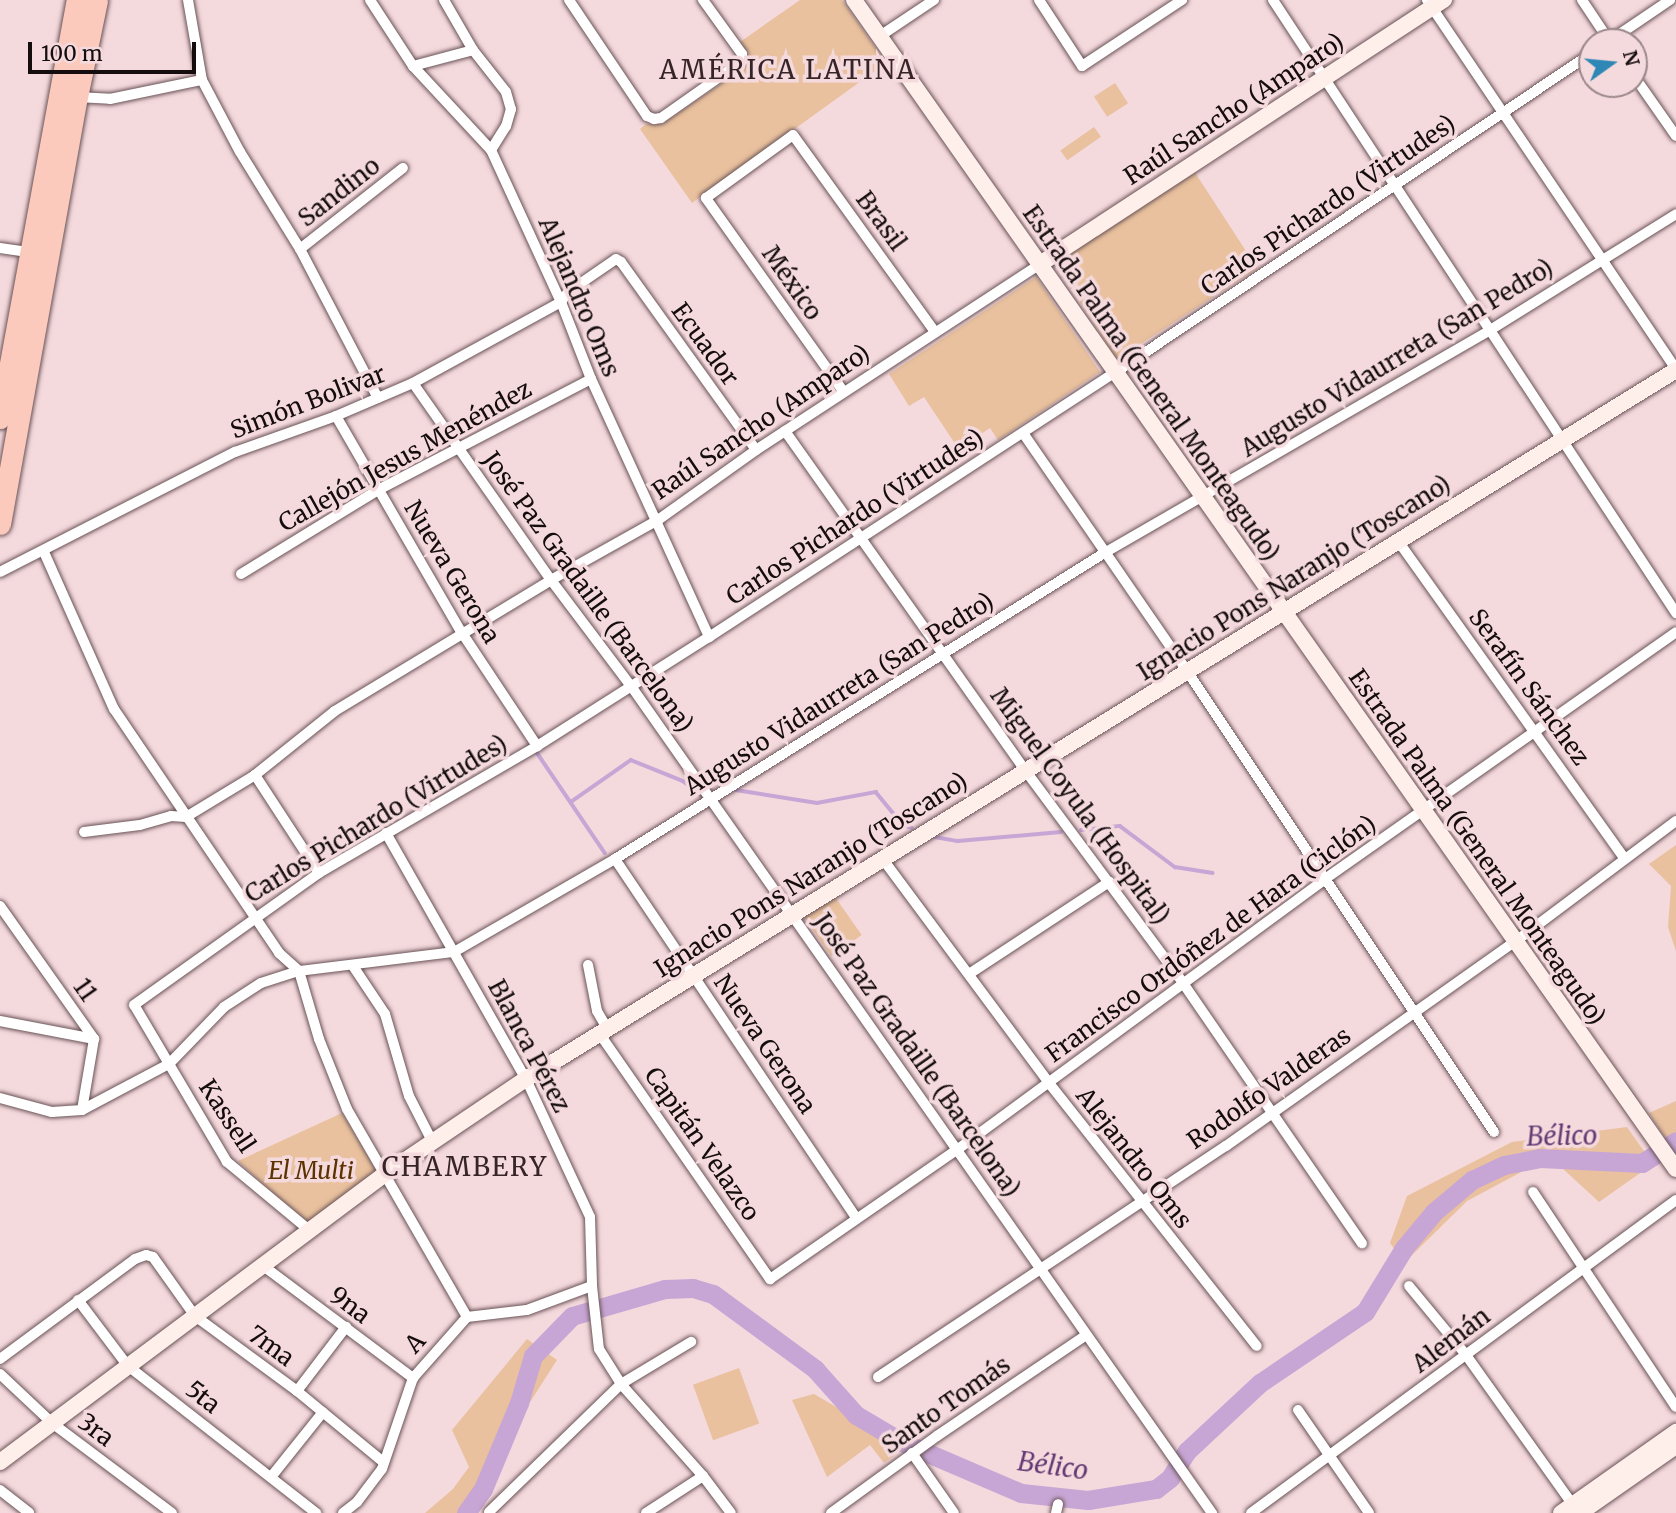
<!DOCTYPE html>
<meta charset="utf-8">
<style>
body{margin:0}
#map{position:relative;width:1676px;height:1513px;overflow:hidden;background:#f4d9dd;font-family:Merriweather,serif}
div>[style]{position:absolute}
[style*='--x']{left:calc(var(--x)*1px);top:calc(var(--y)*1px);width:calc(var(--w)*1px);rotate:calc(var(--a)*1deg)}
.green>*{inset:0;background:#e9c19e;transform-origin:0 0}
.stream>*{height:3.5px;margin:-1.75px;padding:0 1.75px;transform-origin:1.75px;border-radius:1.75px;background:#c7a6d5}
.river>*{height:19px;margin:-9.5px;padding:0 9.5px;transform-origin:9.5px;border-radius:9.5px;background:#c7a6d5}
.roads{filter:drop-shadow(0 0 2px #695356) drop-shadow(0 0 2px #695356)}
.street>*{height:10px;margin:-5px;padding:0 5px;transform-origin:5px;border-radius:5px;background:#fff}
.secondary>*{height:16px;margin:-8px;padding:0 8px;transform-origin:8px;border-radius:8px;background:#feefeb}
.highway>*{height:21px;margin:-10.5px;padding:0 10.5px;transform-origin:10.5px;border-radius:10.5px;background:#fccabd}
span{translate:-50% -50%;white-space:nowrap;text-align:center;line-height:1.15;-webkit-text-stroke:7px #f4d9dd;paint-order:stroke}
.street-label{font-size:24px;color:#140c0d}
.park-label{font-size:24px;color:#5c3200;font-style:italic}
.neighbourhood-label{font-size:26px;color:#372427;letter-spacing:2px}
.water-label{font-size:26px;color:#633973;font-style:italic}
.north{position:absolute;left:1578px;top:28px;width:70px;height:70px;box-sizing:border-box;background:#f4d9dd;border:2px solid #9a878a;border-radius:50%;rotate:75deg;font-size:19px;font-weight:700;line-height:28px;text-align:center;color:#140c0d}
.north::after{content:'';display:block;margin:auto;width:24px;height:32px;background:#2e87b5;clip-path:polygon(50% 0,100% 100%,50% 72%,0 100%)}
.scale{position:absolute;left:28px;top:42px;width:168px;height:32px;box-sizing:border-box;border:4px solid #140c0d;border-top:0;padding-left:9px;font-size:21px;line-height:24px;white-space:nowrap;color:#140c0d;-webkit-text-stroke:5px #f4d9dd;paint-order:stroke}
</style>
<div id="map">
<div class="green">
<div style="clip-path:polygon(800px 0,842px 0,886px 63px,692px 203px,640px 129px,646px 124px,662px 124px,746px 67px,749px 54px,740px 42px)"></div>
<div style="left:1115px;top:83px;width:24px;height:25px;rotate:57deg"></div>
<div style="left:1094px;top:127px;width:12px;height:41px;rotate:55deg"></div>
<div style="left:1194px;top:171px;width:116px;height:167px;rotate:57deg"></div>
<div style="clip-path:polygon(1036px 277px,1100px 372px,998px 440px,990px 428px,965px 445px,956px 445px,924px 397px,909px 406px,889px 374px)"></div>
<div style="clip-path:polygon(1676px 845px,1676px 951px,1668px 927px,1671px 886px,1649px 864px)"></div>
<div style="left:833px;top:894px;width:50px;height:37px;rotate:55deg"></div>
<div style="clip-path:polygon(1676px 1101px,1676px 1148px,1673px 1150px,1649px 1113px)"></div>
<div style="clip-path:polygon(342px 1113px,377px 1172px,306px 1223px,238px 1161px)"></div>
<div style="clip-path:polygon(1627px 1127px,1653px 1164px,1599px 1202px,1561px 1167px,1529px 1168px,1467px 1201px,1404px 1263px,1390px 1243px,1407px 1196px,1512px 1142px)"></div>
<div style="clip-path:polygon(527px 1339px,557px 1360px,516px 1424px,489px 1488px,473px 1513px,425px 1513px,453px 1489px,469px 1467px,452px 1430px)"></div>
<div style="left:739px;top:1368px;width:59px;height:49px;rotate:70deg"></div>
<div style="clip-path:polygon(814px 1394px,905px 1447px,884px 1463px,870px 1445px,827px 1477px,792px 1400px)"></div>
</div>
<div class="stream">
<div style="--x:536;--y:751;--w:123;--a:55.9"></div>
<div style="--x:736;--y:790;--w:82;--a:9.1"></div>
<div style="--x:817;--y:803;--w:60;--a:-10.6"></div>
<div style="--x:876;--y:792;--w:43;--a:50.7"></div>
<div style="--x:903;--y:825;--w:9;--a:18"></div>
<div style="--x:571;--y:802;--w:73;--a:-35"></div>
<div style="--x:631;--y:760;--w:56;--a:22"></div>
<div style="--x:683;--y:781;--w:26;--a:37"></div>
<div style="--x:1081;--y:830;--w:39;--a:-6"></div>
<div style="--x:1120;--y:826;--w:69;--a:36.7"></div>
<div style="--x:1175;--y:867;--w:38;--a:9"></div>
<div style="--x:929;--y:836;--w:29;--a:10"></div>
<div style="--x:958;--y:841;--w:103;--a:-5"></div>
</div>
<div class="river">
<div style="--x:466;--y:1513;--w:29;--a:-55"></div>
<div style="--x:483;--y:1489;--w:93;--a:-67.3"></div>
<div style="--x:519;--y:1403;--w:49;--a:-73.4"></div>
<div style="--x:533;--y:1356;--w:56;--a:-45.7"></div>
<div style="--x:572;--y:1316;--w:97;--a:-16.2"></div>
<div style="--x:665;--y:1289;--w:28;--a:-2"></div>
<div style="--x:693;--y:1288;--w:21;--a:17"></div>
<div style="--x:713;--y:1294;--w:127;--a:36.3"></div>
<div style="--x:815;--y:1369;--w:62;--a:48.3"></div>
<div style="--x:856;--y:1415;--w:53;--a:30.4"></div>
<div style="--x:902;--y:1442;--w:129;--a:23.2"></div>
<div style="--x:1021;--y:1493;--w:67;--a:6"></div>
<div style="--x:1088;--y:1500;--w:69;--a:-9.2"></div>
<div style="--x:1156;--y:1489;--w:18;--a:-38"></div>
<div style="--x:1170;--y:1478;--w:32;--a:-58"></div>
<div style="--x:1187;--y:1451;--w:100;--a:-43"></div>
<div style="--x:1260;--y:1383;--w:127;--a:-34.1"></div>
<div style="--x:1365;--y:1312;--w:75;--a:-58.6"></div>
<div style="--x:1404;--y:1248;--w:47;--a:-50.2"></div>
<div style="--x:1434;--y:1212;--w:50;--a:-40.1"></div>
<div style="--x:1472;--y:1180;--w:35;--a:-25"></div>
<div style="--x:1504;--y:1165;--w:37;--a:-11"></div>
<div style="--x:1540;--y:1158;--w:102;--a:2.8"></div>
<div style="--x:1642;--y:1163;--w:40;--a:-32.9"></div>
</div>
<div class="roads">
<div class="street">
<div style="--x:188;--y:0;--w:81;--a:80.1"></div>
<div style="--x:202;--y:80;--w:81;--a:62.2"></div>
<div style="--x:240;--y:152;--w:114;--a:58.3"></div>
<div style="--x:300;--y:249;--w:168;--a:62.4"></div>
<div style="--x:370;--y:0;--w:79;--a:56.9"></div>
<div style="--x:413;--y:66;--w:115;--a:47.1"></div>
<div style="--x:491;--y:150;--w:167;--a:65.3"></div>
<div style="--x:561;--y:302;--w:83;--a:68.7"></div>
<div style="--x:591;--y:379;--w:284;--a:65.4"></div>
<div style="--x:444;--y:0;--w:58;--a:59.9"></div>
<div style="--x:473;--y:50;--w:53;--a:51.8"></div>
<div style="--x:506;--y:92;--w:18;--a:74"></div>
<div style="--x:511;--y:109;--w:18;--a:106"></div>
<div style="--x:506;--y:126;--w:28;--a:122"></div>
<div style="--x:569;--y:0;--w:140;--a:56.1"></div>
<div style="--x:647;--y:116;--w:8;--a:23"></div>
<div style="--x:654;--y:119;--w:7;--a:-8"></div>
<div style="--x:661;--y:118;--w:99;--a:-35.1"></div>
<div style="--x:742;--y:61;--w:7;--a:-90"></div>
<div style="--x:742;--y:54;--w:67;--a:-125.8"></div>
<div style="--x:1039;--y:0;--w:79;--a:56.9"></div>
<div style="--x:1082;--y:66;--w:120;--a:-33.4"></div>
<div style="--x:1273;--y:0;--w:734;--a:56.68"></div>
<div style="--x:1427;--y:0;--w:445;--a:56"></div>
<div style="--x:1582;--y:0;--w:50;--a:56.3"></div>
<div style="--x:880;--y:36;--w:65;--a:-33.7"></div>
<div style="--x:1608;--y:42;--w:75;--a:-34.1"></div>
<div style="--x:413;--y:66;--w:62;--a:-14.9"></div>
<div style="--x:1634;--y:76;--w:73;--a:55"></div>
<div style="--x:77;--y:97;--w:33;--a:3"></div>
<div style="--x:110;--y:99;--w:94;--a:-11.7"></div>
<div style="--x:0;--y:248;--w:30;--a:8"></div>
<div style="--x:300;--y:249;--w:131;--a:-38.2"></div>
<div style="--x:413;--y:383;--w:241;--a:55"></div>
<div style="--x:551;--y:580;--w:133;--a:53"></div>
<div style="--x:631;--y:686;--w:1011;--a:54.91"></div>
<div style="--x:843;--y:391;--w:237;--a:-125.4"></div>
<div style="--x:706;--y:198;--w:107;--a:-35.9"></div>
<div style="--x:793;--y:135;--w:243;--a:54.2"></div>
<div style="--x:336;--y:416;--w:251;--a:59.9"></div>
<div style="--x:462;--y:633;--w:136;--a:56.4"></div>
<div style="--x:785;--y:431;--w:415;--a:54.7"></div>
<div style="--x:1025;--y:770;--w:265;--a:53.4"></div>
<div style="--x:1183;--y:983;--w:316;--a:55.5"></div>
<div style="--x:1023;--y:433;--w:289;--a:55.4"></div>
<div style="--x:1187;--y:671;--w:554;--a:56.34"></div>
<div style="--x:1398;--y:541;--w:389;--a:54.5"></div>
<div style="--x:44;--y:552;--w:172;--a:66"></div>
<div style="--x:114;--y:709;--w:295;--a:55.9"></div>
<div style="--x:279;--y:953;--w:27;--a:42"></div>
<div style="--x:299;--y:971;--w:71;--a:73.6"></div>
<div style="--x:319;--y:1039;--w:75;--a:68.2"></div>
<div style="--x:347;--y:1109;--w:240;--a:60"></div>
<div style="--x:0;--y:572;--w:264;--a:-27.1"></div>
<div style="--x:235;--y:452;--w:107;--a:-19.6"></div>
<div style="--x:336;--y:416;--w:84;--a:-23.2"></div>
<div style="--x:413;--y:383;--w:169;--a:-28.7"></div>
<div style="--x:561;--y:302;--w:12;--a:-55"></div>
<div style="--x:568;--y:292;--w:58;--a:-34.5"></div>
<div style="--x:616;--y:259;--w:6;--a:31"></div>
<div style="--x:621;--y:262;--w:231;--a:54.3"></div>
<div style="--x:241;--y:574;--w:161;--a:-31.5"></div>
<div style="--x:378;--y:490;--w:240;--a:-27.5"></div>
<div style="--x:255;--y:775;--w:117;--a:56.9"></div>
<div style="--x:84;--y:832;--w:56;--a:-7.1"></div>
<div style="--x:140;--y:825;--w:32;--a:-16"></div>
<div style="--x:171;--y:816;--w:15;--a:4"></div>
<div style="--x:186;--y:817;--w:81;--a:-31.3"></div>
<div style="--x:255;--y:775;--w:102;--a:-38.7"></div>
<div style="--x:335;--y:711;--w:253;--a:-31.2"></div>
<div style="--x:551;--y:580;--w:123;--a:-29.3"></div>
<div style="--x:658;--y:520;--w:120;--a:-35.5"></div>
<div style="--x:756;--y:450;--w:339;--a:-33.2"></div>
<div style="--x:386;--y:833;--w:283;--a:60.4"></div>
<div style="--x:526;--y:1079;--w:152;--a:65.1"></div>
<div style="--x:590;--y:1217;--w:69;--a:88.3"></div>
<div style="--x:592;--y:1286;--w:63;--a:83.7"></div>
<div style="--x:599;--y:1349;--w:41;--a:57.8"></div>
<div style="--x:621;--y:1384;--w:123;--a:48.3"></div>
<div style="--x:703;--y:1476;--w:46;--a:52.9"></div>
<div style="--x:882;--y:858;--w:280;--a:53.4"></div>
<div style="--x:1049;--y:1083;--w:335;--a:51.7"></div>
<div style="--x:615;--y:859;--w:432;--a:56.1"></div>
<div style="--x:0;--y:906;--w:163;--a:54.7"></div>
<div style="--x:94;--y:1039;--w:72;--a:99.6"></div>
<div style="--x:588;--y:965;--w:47;--a:78.9"></div>
<div style="--x:597;--y:1011;--w:20;--a:60"></div>
<div style="--x:353;--y:966;--w:58;--a:56.3"></div>
<div style="--x:385;--y:1014;--w:85;--a:73.7"></div>
<div style="--x:409;--y:1096;--w:53;--a:62.9"></div>
<div style="--x:969;--y:974;--w:168;--a:-33.3"></div>
<div style="--x:0;--y:1021;--w:96;--a:10.8"></div>
<div style="--x:599;--y:1033;--w:300;--a:55.2"></div>
<div style="--x:770;--y:1279;--w:229;--a:-34.7"></div>
<div style="--x:958;--y:1149;--w:456;--a:-36.3"></div>
<div style="--x:1325;--y:879;--w:429;--a:-35.1"></div>
<div style="--x:0;--y:1098;--w:54;--a:15.1"></div>
<div style="--x:52;--y:1112;--w:30;--a:-4"></div>
<div style="--x:82;--y:1110;--w:98;--a:-27.9"></div>
<div style="--x:169;--y:1064;--w:79;--a:-46"></div>
<div style="--x:224;--y:1007;--w:44;--a:-33"></div>
<div style="--x:261;--y:983;--w:40;--a:-18"></div>
<div style="--x:299;--y:971;--w:156;--a:-7"></div>
<div style="--x:454;--y:952;--w:186;--a:-30"></div>
<div style="--x:615;--y:859;--w:579;--a:-32.02"></div>
<div style="--x:1106;--y:552;--w:444;--a:-30"></div>
<div style="--x:1490;--y:330;--w:219;--a:-31.9"></div>
<div style="--x:1533;--y:1192;--w:258;--a:56.4"></div>
<div style="--x:309;--y:1230;--w:107;--a:-140.3"></div>
<div style="--x:227;--y:1162;--w:182;--a:-120.6"></div>
<div style="--x:134;--y:1005;--w:227;--a:-35.5"></div>
<div style="--x:319;--y:873;--w:252;--a:-30.2"></div>
<div style="--x:537;--y:746;--w:204;--a:-32.4"></div>
<div style="--x:709;--y:637;--w:486;--a:-33.1"></div>
<div style="--x:1116;--y:372;--w:573;--a:-33.83"></div>
<div style="--x:262;--y:1265;--w:189;--a:36.8"></div>
<div style="--x:1409;--y:1286;--w:89;--a:50.4"></div>
<div style="--x:1466;--y:1355;--w:188;--a:54.5"></div>
<div style="--x:78;--y:1300;--w:83;--a:52.9"></div>
<div style="--x:128;--y:1366;--w:239;--a:38"></div>
<div style="--x:0;--y:1359;--w:168;--a:-36.5"></div>
<div style="--x:135;--y:1259;--w:12;--a:-20"></div>
<div style="--x:146;--y:1255;--w:7;--a:16"></div>
<div style="--x:153;--y:1257;--w:72;--a:54.6"></div>
<div style="--x:195;--y:1316;--w:127;--a:36.3"></div>
<div style="--x:297;--y:1391;--w:110;--a:39.5"></div>
<div style="--x:0;--y:1374;--w:71;--a:43.3"></div>
<div style="--x:52;--y:1423;--w:150;--a:36.9"></div>
<div style="--x:878;--y:1377;--w:418;--a:-33.6"></div>
<div style="--x:1226;--y:1146;--w:355;--a:-35.3"></div>
<div style="--x:1516;--y:941;--w:200;--a:-36.9"></div>
<div style="--x:297;--y:1391;--w:81;--a:-52.6"></div>
<div style="--x:1298;--y:1410;--w:125;--a:55.4"></div>
<div style="--x:912;--y:1453;--w:73;--a:55"></div>
<div style="--x:271;--y:1477;--w:83;--a:-51.3"></div>
<div style="--x:0;--y:1490;--w:37;--a:38"></div>
<div style="--x:489;--y:1512;--w:184;--a:-44.1"></div>
<div style="--x:621;--y:1384;--w:82;--a:-31"></div>
<div style="--x:343;--y:1513;--w:18;--a:-38"></div>
<div style="--x:357;--y:1502;--w:41;--a:-52.9"></div>
<div style="--x:382;--y:1469;--w:96;--a:-71.2"></div>
<div style="--x:413;--y:1378;--w:81;--a:-48.5"></div>
<div style="--x:467;--y:1317;--w:60;--a:-6.7"></div>
<div style="--x:527;--y:1310;--w:69;--a:-20.3"></div>
<div style="--x:646;--y:1513;--w:68;--a:-33"></div>
<div style="--x:831;--y:1513;--w:131;--a:-36"></div>
<div style="--x:937;--y:1436;--w:180;--a:-34.1"></div>
<div style="--x:1056;--y:1513;--w:9;--a:-77"></div>
<div style="--x:1251;--y:1513;--w:528;--a:-36.37"></div>
</div>
<div class="secondary">
<div style="--x:854;--y:0;--w:1429;--a:54.89"></div>
<div style="--x:1040;--y:264;--w:483;--a:-33.2"></div>
<div style="--x:0;--y:1462;--w:481;--a:-36.8"></div>
<div style="--x:385;--y:1174;--w:170;--a:-34"></div>
<div style="--x:526;--y:1079;--w:1351;--a:-31.65"></div>
<div style="--x:1561;--y:1513;--w:141;--a:-35.2"></div>
<div style="--x:1580;--y:1513;--w:117;--a:-34.9"></div>
</div>
<div class="highway">
<div style="--x:0;--y:418;--w:425;--a:-79.6"></div>
<div style="--x:0;--y:524;--w:434;--a:-79.8"></div>
<div style="--x:77;--y:97;--w:99;--a:-78.3"></div>
</div>
</div>
<div class="street-label">
<span style="left:1234px;top:109px;rotate:-33deg">Raúl Sancho (Amparo)</span>
<span style="left:339px;top:192px;rotate:-38deg">Sandino</span>
<span style="left:1328px;top:205px;rotate:-34deg">Carlos Pichardo (Virtudes)</span>
<span style="left:881px;top:221px;rotate:54deg">Brasil</span>
<span style="left:792px;top:283px;rotate:55deg">México</span>
<span style="left:579px;top:297px;rotate:67deg">Alejandro Oms</span>
<span style="left:705px;top:344px;rotate:54deg">Ecuador</span>
<span style="left:1397px;top:358px;rotate:-31deg">Augusto Vidaurreta (San Pedro)</span>
<span style="left:1151px;top:383px;rotate:55deg">Estrada Palma (General Monteagudo)</span>
<span style="left:308px;top:402px;rotate:-21deg">Simón Bolivar</span>
<span style="left:761px;top:422px;rotate:-34deg">Raúl Sancho (Amparo)</span>
<span style="left:405px;top:456px;rotate:-29deg">Callejón Jesus Menéndez</span>
<span style="left:855px;top:517px;rotate:-33deg">Carlos Pichardo (Virtudes)</span>
<span style="left:452px;top:572px;rotate:59deg">Nueva Gerona</span>
<span style="left:1294px;top:578px;rotate:-32deg">Ignacio Pons Naranjo (Toscano)</span>
<span style="left:588px;top:592px;rotate:54deg">José Paz Gradaille (Barcelona)</span>
<span style="left:1529px;top:687px;rotate:54deg">Serafín Sánchez</span>
<span style="left:839px;top:694px;rotate:-32deg">Augusto Vidaurreta (San Pedro)</span>
<span style="left:1080px;top:806px;rotate:54deg">Miguel Coyula (Hospital)</span>
<span style="left:376px;top:819px;rotate:-31deg">Carlos Pichardo (Virtudes)</span>
<span style="left:1477px;top:847px;rotate:55deg">Estrada Palma (General Monteagudo)</span>
<span style="left:811px;top:875px;rotate:-32deg">Ignacio Pons Naranjo (Toscano)</span>
<span style="left:1211px;top:939px;rotate:-36deg">Francisco Ordóñez de Hara (Ciclón)</span>
<span style="left:85px;top:990px;rotate:55deg">11</span>
<span style="left:765px;top:1044px;rotate:56deg">Nueva Gerona</span>
<span style="left:529px;top:1046px;rotate:62deg">Blanca Pérez</span>
<span style="left:917px;top:1055px;rotate:55deg">José Paz Gradaille (Barcelona)</span>
<span style="left:1269px;top:1088px;rotate:-35deg">Rodolfo Valderas</span>
<span style="left:227px;top:1116px;rotate:57deg">Kassell</span>
<span style="left:702px;top:1144px;rotate:55deg">Capitán Velazco</span>
<span style="left:1134px;top:1158px;rotate:52deg">Alejandro Oms</span>
<span style="left:350px;top:1305px;rotate:37deg">9na</span>
<span style="left:1451px;top:1340px;rotate:-37deg">Alemán</span>
<span style="left:415px;top:1343px;rotate:-48deg">A</span>
<span style="left:271px;top:1346px;rotate:36deg">7ma</span>
<span style="left:203px;top:1397px;rotate:38deg">5ta</span>
<span style="left:946px;top:1405px;rotate:-35deg">Santo Tomás</span>
<span style="left:96px;top:1430px;rotate:37deg">3ra</span>
</div>
<div class="park-label">
<span style="left:311px;top:1171px">El Multi</span>
</div>
<div class="neighbourhood-label">
<span style="left:788px;top:70px">AMÉRICA LATINA</span>
<span style="left:465px;top:1167px">CHAMBERY</span>
</div>
<div class="water-label">
<span style="left:1562px;top:1136px;rotate:-1deg">Bélico</span>
<span style="left:1053px;top:1466px;rotate:8deg">Bélico</span>
</div>
<div class="north">N</div>
<div class="scale">100 m</div>
</div>
